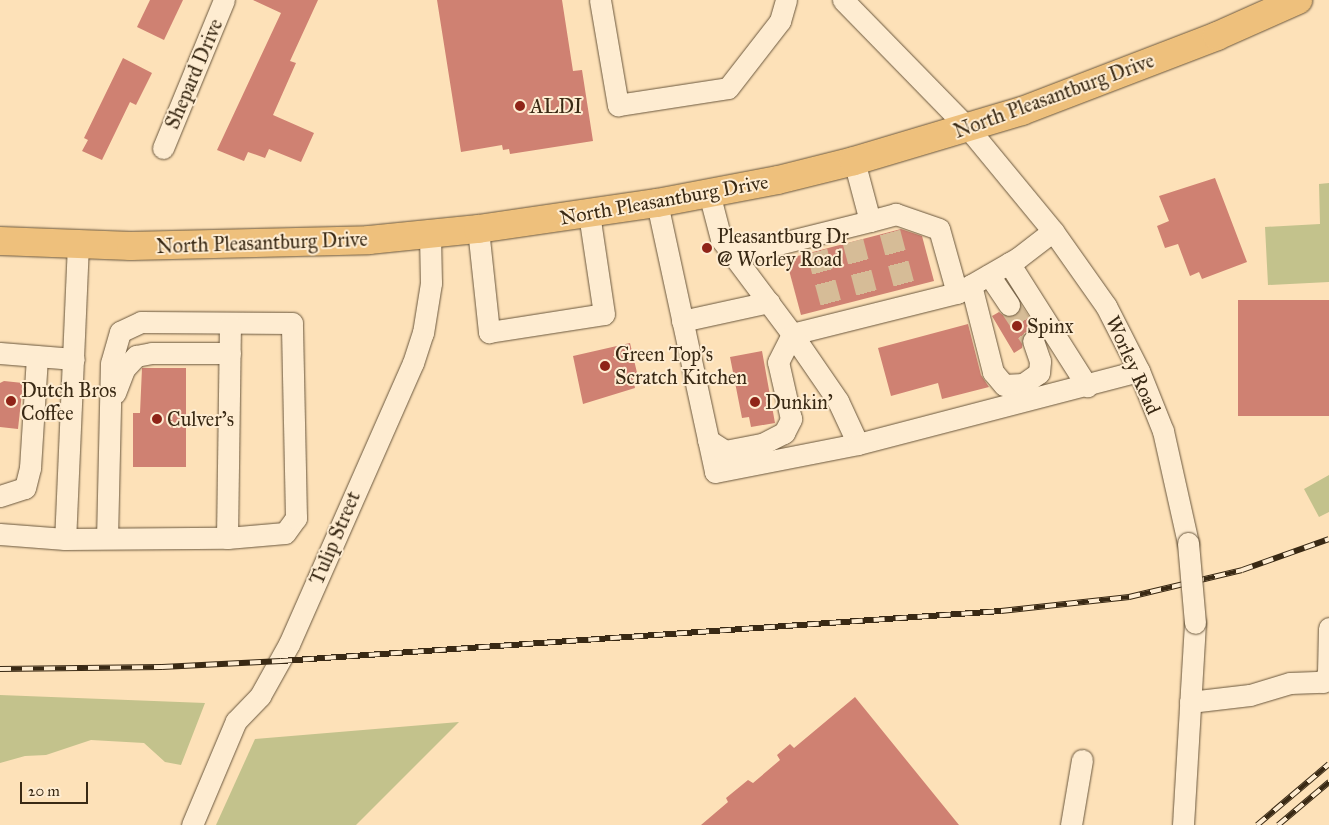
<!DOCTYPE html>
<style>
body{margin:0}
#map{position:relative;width:1329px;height:825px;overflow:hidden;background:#fde1b8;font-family:"IM FELL Great Primer",serif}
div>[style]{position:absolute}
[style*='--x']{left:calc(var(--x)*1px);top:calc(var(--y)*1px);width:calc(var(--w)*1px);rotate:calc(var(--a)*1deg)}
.green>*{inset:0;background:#c3c28c}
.building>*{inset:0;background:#cf8172;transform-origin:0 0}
.minor-tunnel>*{height:21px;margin-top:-10.5px;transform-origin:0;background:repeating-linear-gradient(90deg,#d6bc97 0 21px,transparent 0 32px)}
.roads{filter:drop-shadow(0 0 1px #6a573d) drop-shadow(0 0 1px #6a573d)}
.minor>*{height:21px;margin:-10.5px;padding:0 10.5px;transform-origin:10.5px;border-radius:10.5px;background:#feecd1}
.major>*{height:28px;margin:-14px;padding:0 14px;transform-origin:14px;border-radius:14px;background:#eec07c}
.rail>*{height:5.5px;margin-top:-2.75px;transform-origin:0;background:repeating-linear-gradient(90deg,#feecd1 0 11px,#392914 0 22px);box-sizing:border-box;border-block:1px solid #392914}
.bridges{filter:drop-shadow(0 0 1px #6a573d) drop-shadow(0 0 1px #6a573d)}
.minor-bridge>*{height:21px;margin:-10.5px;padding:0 10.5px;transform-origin:10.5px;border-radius:10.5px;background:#feecd1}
.dots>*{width:14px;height:14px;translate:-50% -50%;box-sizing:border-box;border:2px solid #feecd1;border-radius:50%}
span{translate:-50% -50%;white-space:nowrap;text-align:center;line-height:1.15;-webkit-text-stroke:4px #feecd1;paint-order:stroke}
.street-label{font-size:20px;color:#392914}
.poi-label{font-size:20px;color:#392914}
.left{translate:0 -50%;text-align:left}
.scale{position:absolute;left:20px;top:782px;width:68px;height:22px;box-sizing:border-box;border:2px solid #392914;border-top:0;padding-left:6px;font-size:15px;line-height:18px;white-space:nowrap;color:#392914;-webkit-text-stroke:4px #feecd1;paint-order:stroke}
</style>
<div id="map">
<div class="green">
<div style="clip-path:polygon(1329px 183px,1329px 282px,1268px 285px,1265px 227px,1320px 224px,1319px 184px)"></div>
<div style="clip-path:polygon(1329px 475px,1329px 512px,1319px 517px,1304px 489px)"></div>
<div style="clip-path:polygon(0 695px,205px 703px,181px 765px,165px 762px,144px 743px,91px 740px,46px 755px,25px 756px,0 763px)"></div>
<div style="clip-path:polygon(459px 722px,356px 825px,216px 825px,255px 739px)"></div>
</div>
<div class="building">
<div style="clip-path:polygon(150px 0,183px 0,164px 40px,137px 27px)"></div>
<div style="clip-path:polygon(253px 0,318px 0,290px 61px,296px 63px,273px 115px,314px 133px,301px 162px,269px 149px,265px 158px,248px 152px,244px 161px,217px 150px,281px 13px)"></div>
<div style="clip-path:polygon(437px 0,562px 0,573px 71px,582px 70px,593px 141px,510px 154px,509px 149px,503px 150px,502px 145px,461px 152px)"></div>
<div style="clip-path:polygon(123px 58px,152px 73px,136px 105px,130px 102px,102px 160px,82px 151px,88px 140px,84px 138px)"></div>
<div style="clip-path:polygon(1215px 178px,1247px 262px,1202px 279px,1199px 272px,1190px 276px,1178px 244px,1165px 248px,1157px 226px,1169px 221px,1159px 196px)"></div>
<div style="clip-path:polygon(901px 229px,922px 236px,934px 281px,801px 315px,786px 259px)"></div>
<div style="left:1329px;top:300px;width:116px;height:91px;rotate:90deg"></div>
<div style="clip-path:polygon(1021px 306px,1036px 329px,1024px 333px,1022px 348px,1014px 353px,992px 316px,999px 312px,1004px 316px,1016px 316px)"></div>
<div style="clip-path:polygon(968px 324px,981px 375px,989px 387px,942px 399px,938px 383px,891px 396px,878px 348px)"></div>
<div style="clip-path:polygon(630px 343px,638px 377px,633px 377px,635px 388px,583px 404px,573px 356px)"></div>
<div style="clip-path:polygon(762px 351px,775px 423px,751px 427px,749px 417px,742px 418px,730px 357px)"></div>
<div style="clip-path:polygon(142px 368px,186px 368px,186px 467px,133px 467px,133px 413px,140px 413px)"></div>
<div style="clip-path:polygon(4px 381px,23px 383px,18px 429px,0 427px,0 383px)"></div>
<div style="clip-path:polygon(855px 697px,959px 825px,701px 825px,728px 802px,726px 798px,748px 780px,753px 783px,780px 760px,777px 755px,790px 744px,794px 748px)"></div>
</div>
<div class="minor-tunnel">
<div style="--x:890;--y:232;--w:58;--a:75"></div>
<div style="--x:853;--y:241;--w:59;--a:75.3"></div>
<div style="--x:817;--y:251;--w:58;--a:75"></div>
<div style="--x:1009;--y:305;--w:43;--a:56.3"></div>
</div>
<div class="roads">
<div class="minor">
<div style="--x:600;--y:0;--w:107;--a:80.3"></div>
<div style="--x:618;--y:105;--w:111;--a:-8.8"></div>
<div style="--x:728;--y:88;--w:85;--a:-52.2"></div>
<div style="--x:780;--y:21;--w:22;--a:-74"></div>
<div style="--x:843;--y:0;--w:179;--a:45.7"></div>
<div style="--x:968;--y:128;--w:134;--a:50.5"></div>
<div style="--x:1053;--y:231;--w:92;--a:54.8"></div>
<div style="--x:1106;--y:306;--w:73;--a:63.1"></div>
<div style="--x:1139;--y:371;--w:65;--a:68.2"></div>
<div style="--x:1163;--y:431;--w:115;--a:77.4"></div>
<div style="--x:163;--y:148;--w:160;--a:-67.6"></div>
<div style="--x:709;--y:193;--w:48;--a:75.4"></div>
<div style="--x:721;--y:239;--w:119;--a:53.2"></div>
<div style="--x:792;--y:334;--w:170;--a:-14"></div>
<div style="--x:957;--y:293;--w:66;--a:-105.7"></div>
<div style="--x:939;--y:229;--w:46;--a:-160.8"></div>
<div style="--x:896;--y:214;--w:27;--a:165"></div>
<div style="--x:870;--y:221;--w:62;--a:-104.9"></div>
<div style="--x:657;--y:203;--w:275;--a:77.8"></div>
<div style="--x:715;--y:472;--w:146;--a:-11.1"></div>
<div style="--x:478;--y:229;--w:104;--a:83.9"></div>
<div style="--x:489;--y:332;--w:116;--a:-8.9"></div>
<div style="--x:604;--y:314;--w:101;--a:-98.5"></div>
<div style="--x:78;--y:244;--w:295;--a:92.5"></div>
<div style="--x:65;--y:539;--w:162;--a:-0.4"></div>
<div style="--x:227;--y:538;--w:58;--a:-4.9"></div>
<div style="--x:285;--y:533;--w:19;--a:-54"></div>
<div style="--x:296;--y:518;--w:195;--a:-91.2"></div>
<div style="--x:292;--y:323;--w:151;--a:-179.6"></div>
<div style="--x:141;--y:322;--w:23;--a:155"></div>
<div style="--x:120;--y:332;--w:32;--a:106"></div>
<div style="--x:111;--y:363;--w:175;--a:91.3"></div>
<div style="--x:734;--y:255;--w:140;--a:-14"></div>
<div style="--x:1009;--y:263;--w:146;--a:57.6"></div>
<div style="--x:989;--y:275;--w:36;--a:56"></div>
<div style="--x:971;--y:285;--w:90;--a:75.8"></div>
<div style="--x:993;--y:372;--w:17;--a:50"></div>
<div style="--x:1004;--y:385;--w:19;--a:-3"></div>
<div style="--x:1023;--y:384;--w:19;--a:-35"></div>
<div style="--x:1039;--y:373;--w:12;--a:-85"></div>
<div style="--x:1040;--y:361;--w:21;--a:-109"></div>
<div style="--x:959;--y:292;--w:68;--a:-30"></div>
<div style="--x:1018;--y:258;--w:44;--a:-37.6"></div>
<div style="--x:682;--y:321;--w:89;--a:-12.3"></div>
<div style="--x:0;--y:353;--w:74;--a:4.6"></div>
<div style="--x:115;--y:393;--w:26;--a:-69"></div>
<div style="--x:124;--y:369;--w:18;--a:-47"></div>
<div style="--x:136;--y:356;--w:16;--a:-11"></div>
<div style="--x:152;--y:353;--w:78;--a:0"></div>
<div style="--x:708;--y:440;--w:20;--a:33"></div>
<div style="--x:725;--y:451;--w:38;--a:-11"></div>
<div style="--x:762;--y:444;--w:25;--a:-27"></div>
<div style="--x:784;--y:433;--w:16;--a:-63"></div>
<div style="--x:791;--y:419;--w:58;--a:-102.8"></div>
<div style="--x:778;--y:362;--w:31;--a:-63"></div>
<div style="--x:792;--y:334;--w:81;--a:55.5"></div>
<div style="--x:838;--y:401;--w:47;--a:65.1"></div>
<div style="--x:858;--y:444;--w:290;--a:-14.6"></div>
<div style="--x:0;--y:496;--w:26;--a:-18"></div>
<div style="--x:25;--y:488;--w:21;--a:-76"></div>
<div style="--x:30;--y:468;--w:112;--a:-86.4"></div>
<div style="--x:0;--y:534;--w:65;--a:4.4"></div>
<div style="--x:227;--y:538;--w:213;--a:-89.2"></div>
<div style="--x:1190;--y:702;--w:60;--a:-6.7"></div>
<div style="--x:1250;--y:695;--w:42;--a:-16.7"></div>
<div style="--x:1290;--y:683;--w:33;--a:-2"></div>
<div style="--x:1323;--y:682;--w:10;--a:-61"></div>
<div style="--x:1328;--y:673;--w:45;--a:-88.7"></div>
<div style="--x:192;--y:825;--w:113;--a:-67.1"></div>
<div style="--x:236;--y:721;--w:35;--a:-46"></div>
<div style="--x:260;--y:696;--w:60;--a:-60.9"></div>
<div style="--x:289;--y:644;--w:307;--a:-66.2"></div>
<div style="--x:413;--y:363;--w:32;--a:-72"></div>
<div style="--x:423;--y:333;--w:51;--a:-80.9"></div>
<div style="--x:431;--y:283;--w:49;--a:-91.2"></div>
<div style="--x:1071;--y:825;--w:66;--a:-80.4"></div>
<div style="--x:1183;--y:825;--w:202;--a:-86.6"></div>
</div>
<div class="major">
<div style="--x:0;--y:241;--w:131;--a:2.2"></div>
<div style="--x:131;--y:246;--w:238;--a:-1.4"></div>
<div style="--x:369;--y:240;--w:110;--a:-5.8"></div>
<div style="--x:478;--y:229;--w:181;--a:-8.3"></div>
<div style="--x:657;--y:203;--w:123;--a:-10.8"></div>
<div style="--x:778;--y:180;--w:78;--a:-14"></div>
<div style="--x:854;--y:161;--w:175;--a:-16.6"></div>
<div style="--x:1022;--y:111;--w:209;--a:-21"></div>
<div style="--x:1217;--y:36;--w:89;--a:-24"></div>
</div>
</div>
<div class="rail">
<div style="--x:0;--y:669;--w:162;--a:-0.7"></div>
<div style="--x:162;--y:667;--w:119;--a:-2.9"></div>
<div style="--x:281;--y:661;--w:722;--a:-3.97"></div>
<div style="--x:1001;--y:611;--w:129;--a:-6.2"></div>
<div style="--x:1129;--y:597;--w:116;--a:-13.4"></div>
<div style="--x:1242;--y:570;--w:92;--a:-19.6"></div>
<div style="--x:1257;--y:825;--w:94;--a:-40.3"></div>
<div style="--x:1278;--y:825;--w:67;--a:-40.1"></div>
</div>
<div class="bridges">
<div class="minor-bridge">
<div style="--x:1188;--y:543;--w:80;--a:85"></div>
</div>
</div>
<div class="dots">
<div style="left:520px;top:106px;background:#8f2418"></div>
<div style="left:707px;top:248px;background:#8f2418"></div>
<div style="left:1017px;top:326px;background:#8f2418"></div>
<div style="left:605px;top:366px;background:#8f2418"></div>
<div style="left:11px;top:401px;background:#8f2418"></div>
<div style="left:755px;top:402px;background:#8f2418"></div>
<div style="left:157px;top:419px;background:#8f2418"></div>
</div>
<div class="street-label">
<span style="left:194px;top:74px;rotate:-67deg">Shepard Drive</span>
<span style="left:1054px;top:96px;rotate:-20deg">North Pleasantburg Drive</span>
<span style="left:664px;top:200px;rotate:-10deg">North Pleasantburg Drive</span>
<span style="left:262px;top:243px;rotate:-2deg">North Pleasantburg Drive</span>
<span style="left:1133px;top:365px;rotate:66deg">Worley Road</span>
<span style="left:335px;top:538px;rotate:-67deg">Tulip Street</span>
</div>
<div class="poi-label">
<span class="left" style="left:530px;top:106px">ALDI</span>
<span class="left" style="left:717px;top:248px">Pleasantburg Dr<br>@ Worley Road</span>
<span class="left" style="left:1027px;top:326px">Spinx</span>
<span class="left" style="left:615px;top:366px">Green Top's<br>Scratch Kitchen</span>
<span class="left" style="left:21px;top:402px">Dutch Bros<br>Coffee</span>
<span class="left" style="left:765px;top:402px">Dunkin'</span>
<span class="left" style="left:167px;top:419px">Culver's</span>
</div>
<div class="scale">20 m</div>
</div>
